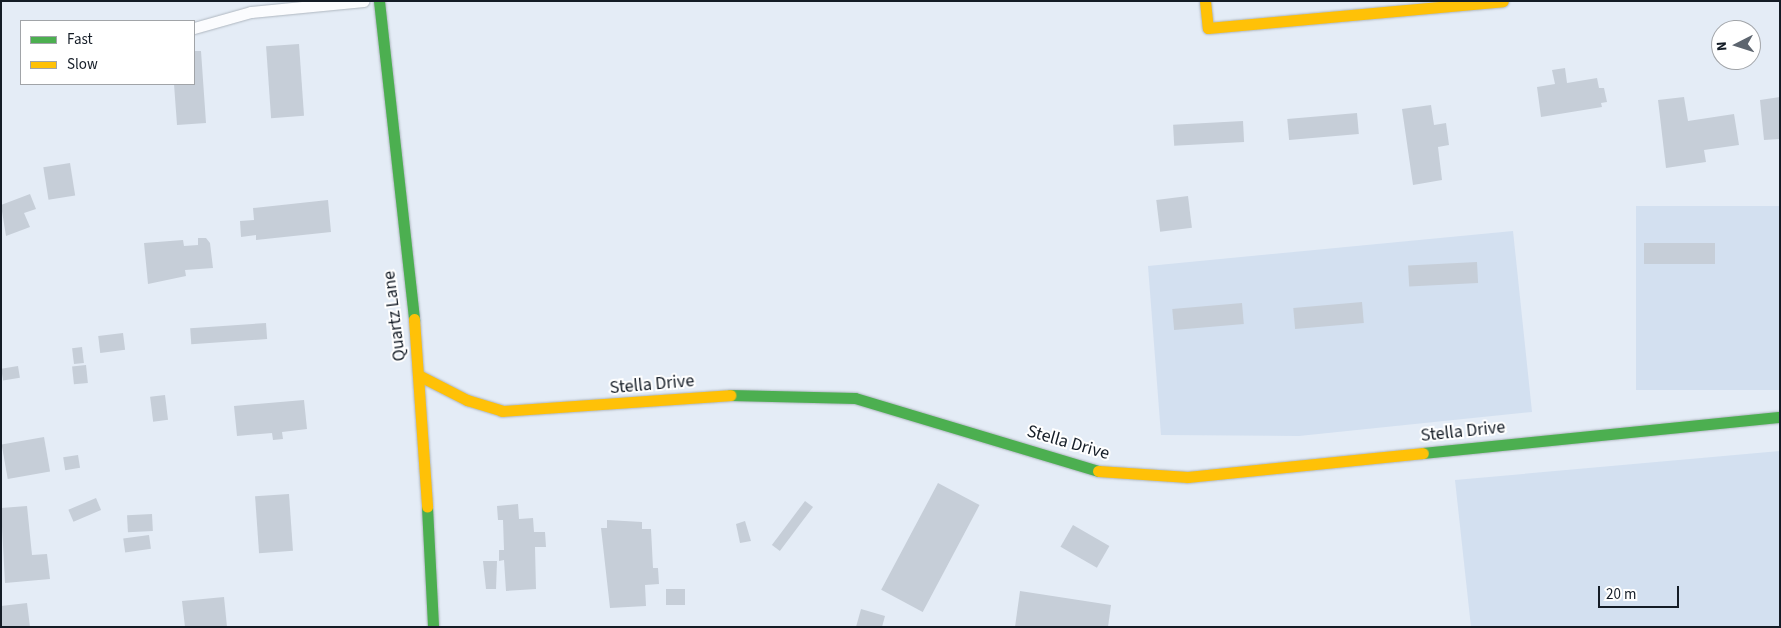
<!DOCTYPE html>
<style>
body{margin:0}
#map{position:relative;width:1781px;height:628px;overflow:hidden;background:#e4ecf6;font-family:"Source Sans 3",sans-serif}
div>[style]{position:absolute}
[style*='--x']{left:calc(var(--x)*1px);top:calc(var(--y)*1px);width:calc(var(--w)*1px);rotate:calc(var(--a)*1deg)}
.built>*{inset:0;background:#d3e0f0;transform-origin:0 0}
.building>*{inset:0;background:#c6ced8;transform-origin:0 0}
.roads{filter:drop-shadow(0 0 1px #aeb6bf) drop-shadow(0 0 1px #aeb6bf)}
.lane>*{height:11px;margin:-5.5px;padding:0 5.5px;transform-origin:5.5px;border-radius:5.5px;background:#fbfcfe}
.fast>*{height:11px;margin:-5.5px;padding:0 5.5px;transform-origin:5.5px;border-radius:5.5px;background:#4caf50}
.slow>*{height:11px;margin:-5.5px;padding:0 5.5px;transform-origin:5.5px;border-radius:5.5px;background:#ffc107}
span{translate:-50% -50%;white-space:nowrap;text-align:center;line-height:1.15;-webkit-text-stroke:4px #fff;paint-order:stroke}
.street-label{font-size:18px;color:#141c26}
.frame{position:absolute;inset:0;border:2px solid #141c26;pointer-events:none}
.legend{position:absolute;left:20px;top:20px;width:175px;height:65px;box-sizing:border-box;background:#fff;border:1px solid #a1a4a8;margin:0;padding:6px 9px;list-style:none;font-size:15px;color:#141c26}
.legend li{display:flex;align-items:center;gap:10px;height:25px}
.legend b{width:25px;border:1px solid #a1a4a8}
.north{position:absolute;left:1711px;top:20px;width:50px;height:50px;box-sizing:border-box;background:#fff;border:1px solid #a1a4a8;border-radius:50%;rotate:265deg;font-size:14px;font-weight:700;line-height:20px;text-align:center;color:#141c26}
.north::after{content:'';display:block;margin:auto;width:18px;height:22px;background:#5d656f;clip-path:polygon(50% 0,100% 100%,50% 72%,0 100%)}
.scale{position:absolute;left:1598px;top:586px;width:81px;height:22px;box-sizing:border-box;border:2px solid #141c26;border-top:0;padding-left:6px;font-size:15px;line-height:18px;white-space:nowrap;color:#141c26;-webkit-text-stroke:4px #fff;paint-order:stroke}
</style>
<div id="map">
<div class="built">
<div style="left:1780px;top:206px;width:184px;height:144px;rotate:90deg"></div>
<div style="clip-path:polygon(1513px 231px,1532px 412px,1299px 436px,1161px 435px,1148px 266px)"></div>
<div style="clip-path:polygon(1780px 451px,1780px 627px,1471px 627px,1455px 480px)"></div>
</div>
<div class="building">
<div style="left:299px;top:44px;width:72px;height:33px;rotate:86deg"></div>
<div style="clip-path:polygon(194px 51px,201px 51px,206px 123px,177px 125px,174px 84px,194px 84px)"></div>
<div style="clip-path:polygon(1565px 68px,1567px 83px,1597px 78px,1599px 88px,1604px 88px,1607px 102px,1601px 103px,1602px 107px,1541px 117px,1537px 87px,1555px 84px,1552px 70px)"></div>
<div style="clip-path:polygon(1684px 97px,1688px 121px,1734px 114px,1739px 145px,1704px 150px,1706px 162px,1666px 168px,1658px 100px)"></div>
<div style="clip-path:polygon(1780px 97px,1780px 139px,1764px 140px,1760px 100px)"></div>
<div style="clip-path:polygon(1431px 105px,1434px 125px,1446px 123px,1449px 145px,1438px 147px,1442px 180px,1413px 185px,1402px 109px)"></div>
<div style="left:1357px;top:113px;width:21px;height:70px;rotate:85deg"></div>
<div style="left:1243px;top:121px;width:21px;height:70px;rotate:87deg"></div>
<div style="left:70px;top:163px;width:33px;height:27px;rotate:81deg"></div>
<div style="clip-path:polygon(30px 194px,36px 209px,24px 213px,30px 227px,6px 236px,1px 205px)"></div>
<div style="left:1188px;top:196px;width:32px;height:32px;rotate:83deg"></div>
<div style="clip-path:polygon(328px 200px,331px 232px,256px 240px,256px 235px,241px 237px,240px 221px,254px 220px,253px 208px)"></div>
<div style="clip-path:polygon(198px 238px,206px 238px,210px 243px,213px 268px,185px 270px,186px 276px,148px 284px,144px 243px,183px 240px,184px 246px,198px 245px)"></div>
<div style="left:1644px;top:243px;width:71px;height:21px"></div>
<div style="left:1477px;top:262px;width:21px;height:69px;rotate:87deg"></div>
<div style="left:1362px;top:302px;width:21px;height:69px;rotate:85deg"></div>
<div style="left:1242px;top:303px;width:21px;height:70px;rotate:85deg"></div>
<div style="left:266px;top:323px;width:16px;height:76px;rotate:86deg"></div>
<div style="left:123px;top:333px;width:17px;height:25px;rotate:83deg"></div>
<div style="left:82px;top:347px;width:16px;height:10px;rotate:83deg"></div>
<div style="left:86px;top:365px;width:18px;height:14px;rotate:84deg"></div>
<div style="left:18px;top:366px;width:12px;height:17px;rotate:81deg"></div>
<div style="left:165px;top:395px;width:25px;height:15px;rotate:83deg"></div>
<div style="clip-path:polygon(304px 400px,307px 429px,282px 432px,283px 439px,273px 440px,272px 433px,237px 436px,234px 406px)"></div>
<div style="left:44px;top:437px;width:35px;height:43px;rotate:80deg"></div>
<div style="left:78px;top:455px;width:13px;height:15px;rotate:81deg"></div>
<div style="left:938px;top:483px;width:47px;height:121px;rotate:28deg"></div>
<div style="left:289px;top:494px;width:57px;height:34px;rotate:86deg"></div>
<div style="left:96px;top:498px;width:13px;height:30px;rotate:67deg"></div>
<div style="left:805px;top:501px;width:10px;height:55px;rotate:37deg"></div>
<div style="clip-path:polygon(518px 504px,519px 519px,533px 518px,534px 532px,545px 532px,546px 547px,535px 547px,536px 589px,506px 591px,504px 560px,499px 561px,499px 550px,504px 550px,503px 520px,498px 520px,497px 506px)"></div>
<div style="clip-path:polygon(27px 506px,32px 555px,47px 554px,50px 579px,5px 583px,1px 508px)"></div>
<div style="left:152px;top:514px;width:17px;height:25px;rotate:87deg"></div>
<div style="clip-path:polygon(607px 520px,642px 522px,642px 529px,651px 529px,653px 568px,658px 568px,659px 584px,645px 585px,646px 606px,610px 608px,601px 528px,607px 528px)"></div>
<div style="clip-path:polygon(745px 521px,751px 541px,740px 543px,736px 524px)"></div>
<div style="left:1073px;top:525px;width:42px;height:25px;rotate:30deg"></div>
<div style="left:149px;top:535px;width:14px;height:26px;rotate:82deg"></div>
<div style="clip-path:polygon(483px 561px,497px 561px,496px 589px,486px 589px)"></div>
<div style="left:666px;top:589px;width:19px;height:16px"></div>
<div style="clip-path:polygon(1020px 591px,1111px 605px,1108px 627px,1015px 627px)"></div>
<div style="clip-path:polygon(224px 597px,227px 627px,185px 627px,182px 601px)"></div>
<div style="clip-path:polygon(27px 603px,30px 627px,1px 627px,1px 606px)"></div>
<div style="clip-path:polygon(861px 609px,885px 616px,882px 627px,856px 627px)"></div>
</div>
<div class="roads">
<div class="lane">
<div style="--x:194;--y:28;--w:59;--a:-15.7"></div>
<div style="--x:251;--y:12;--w:113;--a:-5.6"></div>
</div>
<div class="fast">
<div style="--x:379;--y:1;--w:320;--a:83.7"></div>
<div style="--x:730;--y:395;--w:125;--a:1.4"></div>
<div style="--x:855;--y:398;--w:254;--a:16.7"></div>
<div style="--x:1423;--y:453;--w:359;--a:-5.8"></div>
<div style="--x:427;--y:507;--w:120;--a:87.1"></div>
</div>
<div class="slow">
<div style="--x:1205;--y:1;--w:27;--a:84"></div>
<div style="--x:1208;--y:28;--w:296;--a:-5.2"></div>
<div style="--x:414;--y:319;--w:188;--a:86"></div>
<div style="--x:420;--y:376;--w:53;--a:27.1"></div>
<div style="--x:467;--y:400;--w:37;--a:17"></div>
<div style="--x:502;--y:411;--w:229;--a:-4"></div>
<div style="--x:1098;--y:471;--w:90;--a:3.8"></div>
<div style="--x:1188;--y:477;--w:236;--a:-5.8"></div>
</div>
</div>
<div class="street-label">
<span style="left:395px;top:316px;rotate:-97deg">Quartz Lane</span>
<span style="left:652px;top:385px;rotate:-5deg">Stella Drive</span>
<span style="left:1463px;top:432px;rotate:-6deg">Stella Drive</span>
<span style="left:1068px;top:443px;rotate:16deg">Stella Drive</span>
</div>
<div class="frame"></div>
<ul class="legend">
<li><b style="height:6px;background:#4caf50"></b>Fast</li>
<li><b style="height:6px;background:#ffc107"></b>Slow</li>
</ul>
<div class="north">N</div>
<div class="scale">20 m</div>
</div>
